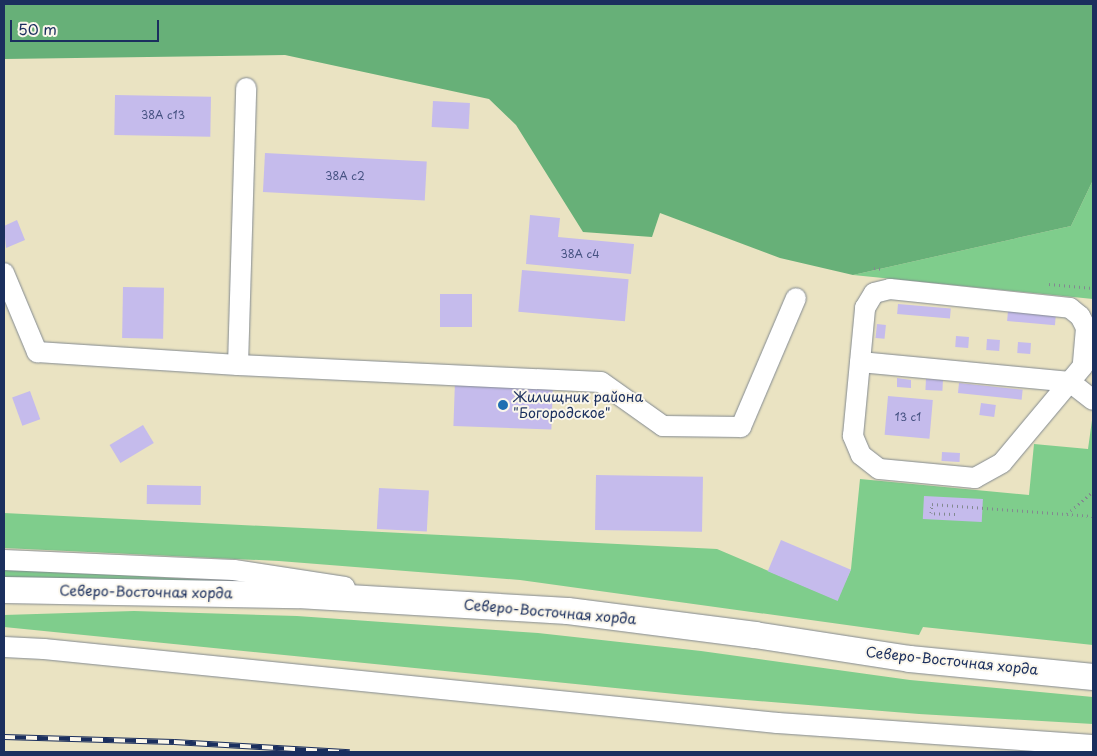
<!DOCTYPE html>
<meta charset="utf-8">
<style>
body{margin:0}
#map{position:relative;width:1097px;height:756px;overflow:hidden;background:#eae3c2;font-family:"Playpen Sans",sans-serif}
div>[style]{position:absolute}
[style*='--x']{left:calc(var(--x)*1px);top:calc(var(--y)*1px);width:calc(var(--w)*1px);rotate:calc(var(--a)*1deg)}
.green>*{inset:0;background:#7fcd8c}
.forest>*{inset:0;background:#67b078}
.building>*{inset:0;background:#c5bbec;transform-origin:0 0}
.path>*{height:3px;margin-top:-1.5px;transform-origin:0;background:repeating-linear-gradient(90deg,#828990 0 1px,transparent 0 5px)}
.roads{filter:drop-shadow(0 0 1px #828990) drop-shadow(0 0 1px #828990)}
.minor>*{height:20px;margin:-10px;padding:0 10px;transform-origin:10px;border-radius:10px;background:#fff}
.major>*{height:26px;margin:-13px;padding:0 13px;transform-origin:13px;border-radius:13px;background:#fff}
.rail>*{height:5.5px;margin-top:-2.75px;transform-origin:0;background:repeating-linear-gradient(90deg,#fbf7ec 0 11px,#1b2f5e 0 22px);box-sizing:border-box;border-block:1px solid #1b2f5e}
.dots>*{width:14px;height:14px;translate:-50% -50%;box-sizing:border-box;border:2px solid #fbf7ec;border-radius:50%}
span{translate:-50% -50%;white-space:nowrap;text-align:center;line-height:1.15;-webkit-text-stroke:4px #fbf7ec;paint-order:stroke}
.number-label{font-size:11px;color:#465282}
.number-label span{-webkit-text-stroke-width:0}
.poi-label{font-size:14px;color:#1b2f5e}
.left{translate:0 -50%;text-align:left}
.street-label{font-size:14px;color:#1b2f5e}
.frame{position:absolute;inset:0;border:5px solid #1b2f5e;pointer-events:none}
.scale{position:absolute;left:10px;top:20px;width:149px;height:22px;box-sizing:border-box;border:2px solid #1b2f5e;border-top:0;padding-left:6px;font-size:15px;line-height:18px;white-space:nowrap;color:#1b2f5e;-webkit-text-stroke:4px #fbf7ec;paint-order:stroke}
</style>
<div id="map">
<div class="green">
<div style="clip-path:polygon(1093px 180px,1093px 299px,853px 275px,1071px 226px)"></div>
<div style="clip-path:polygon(1093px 413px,1093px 645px,923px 627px,919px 635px,520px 580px,279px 561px,4px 548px,4px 513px,717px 549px,837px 600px,851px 569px,860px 479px,1029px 495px,1034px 444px,1088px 449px)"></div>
<div style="clip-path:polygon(4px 568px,239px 582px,4px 579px)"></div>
<div style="clip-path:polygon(134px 611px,297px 616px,538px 633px,701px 651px,910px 680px,1093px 697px,1093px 724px,919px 714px,685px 695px,4px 627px,4px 615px)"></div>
</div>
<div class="forest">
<div style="clip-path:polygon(4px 4px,1093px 4px,1093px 180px,1071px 226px,853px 275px,780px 258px,660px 213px,652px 237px,583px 232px,516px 125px,489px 99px,285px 55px,4px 59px)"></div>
</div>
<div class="building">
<div style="left:115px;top:95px;width:96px;height:40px;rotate:1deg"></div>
<div style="left:433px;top:101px;width:37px;height:26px;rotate:3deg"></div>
<div style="left:265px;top:153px;width:162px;height:39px;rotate:3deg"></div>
<div style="clip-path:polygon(530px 215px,560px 218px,558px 237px,634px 244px,631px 274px,526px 264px)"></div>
<div style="clip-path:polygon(17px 220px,25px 240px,6px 248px,4px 226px)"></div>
<div style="left:522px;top:270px;width:107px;height:42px;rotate:5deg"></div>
<div style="left:123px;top:287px;width:41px;height:51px;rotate:1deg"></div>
<div style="left:440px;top:294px;width:32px;height:33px"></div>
<div style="left:898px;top:304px;width:53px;height:10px;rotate:5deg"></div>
<div style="left:1008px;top:311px;width:48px;height:10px;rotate:5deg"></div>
<div style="left:877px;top:324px;width:9px;height:14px;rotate:6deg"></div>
<div style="left:956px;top:336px;width:13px;height:11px;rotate:4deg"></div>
<div style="left:987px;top:339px;width:13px;height:11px;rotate:4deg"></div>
<div style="left:1018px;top:342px;width:13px;height:11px;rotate:4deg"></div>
<div style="clip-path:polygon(897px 378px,911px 380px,911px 388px,897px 387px)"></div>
<div style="left:926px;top:379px;width:17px;height:11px;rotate:3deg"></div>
<div style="left:455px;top:381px;width:98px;height:45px;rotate:2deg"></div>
<div style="left:959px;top:383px;width:64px;height:10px;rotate:6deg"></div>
<div style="left:30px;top:391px;width:30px;height:19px;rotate:70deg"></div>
<div style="left:888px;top:396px;width:45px;height:39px;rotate:5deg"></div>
<div style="left:981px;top:403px;width:15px;height:12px;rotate:8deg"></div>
<div style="left:143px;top:425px;width:21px;height:39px;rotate:59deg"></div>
<div style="left:942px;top:452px;width:18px;height:9px;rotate:3deg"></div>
<div style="left:596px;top:475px;width:107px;height:55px;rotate:1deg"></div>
<div style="left:147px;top:485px;width:54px;height:19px;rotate:1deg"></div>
<div style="left:379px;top:488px;width:50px;height:41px;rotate:3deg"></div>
<div style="left:924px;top:496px;width:59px;height:23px;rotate:3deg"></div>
<div style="left:781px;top:540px;width:76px;height:34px;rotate:23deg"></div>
</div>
<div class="path">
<div style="--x:874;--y:268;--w:9;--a:6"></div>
<div style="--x:1049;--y:284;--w:44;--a:5.2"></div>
<div style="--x:955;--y:514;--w:24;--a:-178"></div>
<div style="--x:931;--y:513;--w:9;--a:-84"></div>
<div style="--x:932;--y:504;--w:161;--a:4.3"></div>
<div style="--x:1067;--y:514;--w:35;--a:-41"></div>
</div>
<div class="roads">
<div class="minor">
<div style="--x:4;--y:273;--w:86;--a:67.3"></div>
<div style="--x:37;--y:352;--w:201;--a:3.7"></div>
<div style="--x:238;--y:365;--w:363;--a:2.7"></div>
<div style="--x:601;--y:382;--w:76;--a:35.4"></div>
<div style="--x:663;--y:426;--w:78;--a:0.7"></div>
<div style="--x:741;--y:427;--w:140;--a:-66.9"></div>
<div style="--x:890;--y:289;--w:181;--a:6"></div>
<div style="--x:1070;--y:308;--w:13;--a:39"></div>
<div style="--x:1080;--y:316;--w:13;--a:63"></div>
<div style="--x:1086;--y:328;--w:38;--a:95"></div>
<div style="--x:1083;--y:366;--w:126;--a:129.9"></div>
<div style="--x:1002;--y:463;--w:31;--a:151"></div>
<div style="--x:975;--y:478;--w:96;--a:-174.6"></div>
<div style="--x:879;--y:469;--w:23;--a:-142"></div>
<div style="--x:861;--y:455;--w:21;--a:-113"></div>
<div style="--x:853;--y:436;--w:129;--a:-84.6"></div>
<div style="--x:865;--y:308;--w:17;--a:-59"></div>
<div style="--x:874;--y:293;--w:16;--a:-14"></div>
<div style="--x:860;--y:362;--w:211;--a:5.4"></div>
<div style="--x:1070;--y:382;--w:29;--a:38"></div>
<div style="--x:238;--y:365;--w:277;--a:-88.3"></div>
<div style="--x:4;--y:560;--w:230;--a:2.5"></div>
<div style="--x:234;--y:570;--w:112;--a:8.7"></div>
<div style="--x:4;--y:647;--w:40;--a:2.9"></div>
<div style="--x:44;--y:649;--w:737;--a:5.76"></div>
<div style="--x:777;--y:723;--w:317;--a:4"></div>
</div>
<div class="major">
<div style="--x:4;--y:590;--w:294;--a:1"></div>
<div style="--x:298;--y:595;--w:270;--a:3.4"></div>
<div style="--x:568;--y:611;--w:189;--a:7.3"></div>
<div style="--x:755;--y:635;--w:157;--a:8.8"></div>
<div style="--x:910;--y:659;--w:184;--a:5.6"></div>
</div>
</div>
<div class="rail">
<div style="--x:4;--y:737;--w:170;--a:1.7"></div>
<div style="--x:174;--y:742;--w:176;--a:3.3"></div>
</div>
<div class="dots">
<div style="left:503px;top:405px;background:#1f6fb2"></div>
</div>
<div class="number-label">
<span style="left:163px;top:115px">38А с13</span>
<span style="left:345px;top:176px">38А с2</span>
<span style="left:580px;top:254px">38А с4</span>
<span style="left:908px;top:417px">13 с1</span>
</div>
<div class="poi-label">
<span class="left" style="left:513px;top:405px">Жилищник района<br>"Богородское"</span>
</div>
<div class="street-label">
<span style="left:146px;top:592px;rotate:1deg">Северо-Восточная хорда</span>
<span style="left:550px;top:612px;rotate:5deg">Северо-Восточная хорда</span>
<span style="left:952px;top:661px;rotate:6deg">Северо-Восточная хорда</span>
</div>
<div class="frame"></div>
<div class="scale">50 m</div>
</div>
